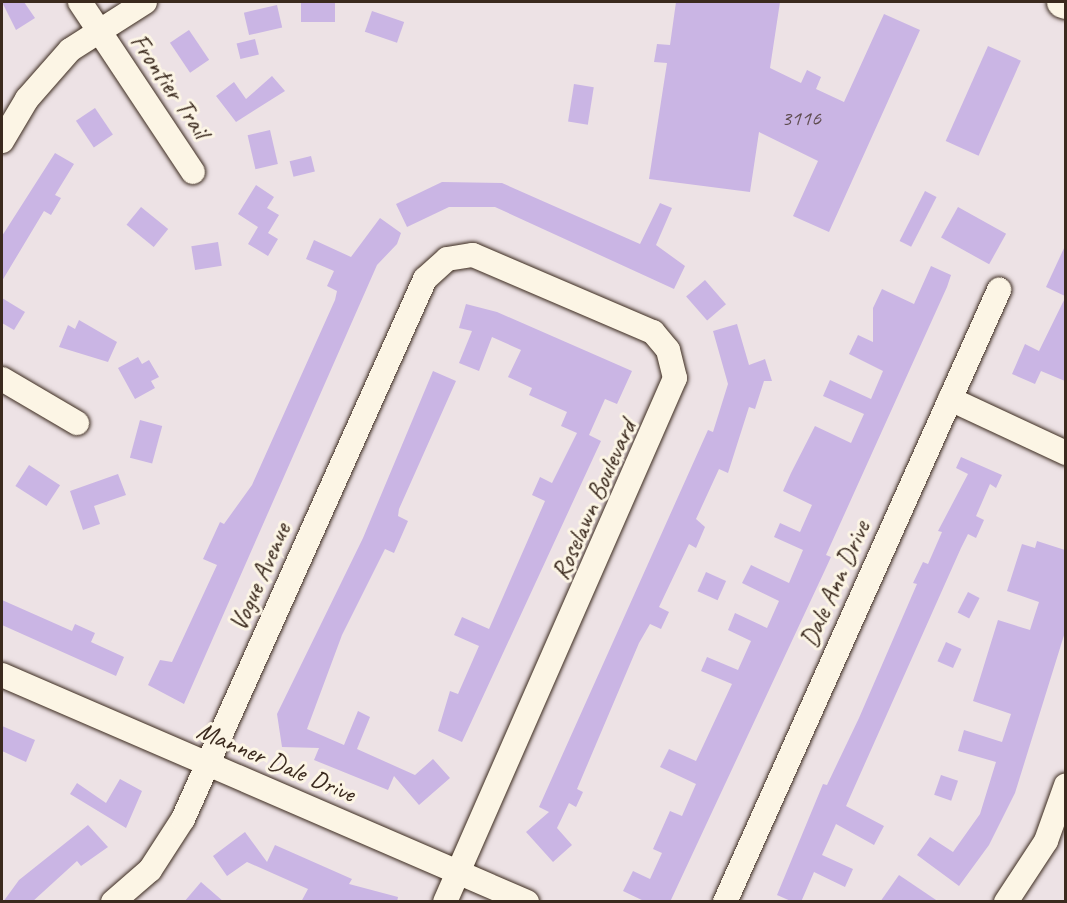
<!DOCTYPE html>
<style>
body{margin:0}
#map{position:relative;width:1067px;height:903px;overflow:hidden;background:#ede2e5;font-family:Caveat,sans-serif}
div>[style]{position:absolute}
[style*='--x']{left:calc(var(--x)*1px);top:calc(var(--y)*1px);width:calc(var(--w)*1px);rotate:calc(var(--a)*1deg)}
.building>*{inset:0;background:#cab5e4;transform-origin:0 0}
.roads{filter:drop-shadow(0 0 2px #3b2a1e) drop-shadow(0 0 2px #3b2a1e)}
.minor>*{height:24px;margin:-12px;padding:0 12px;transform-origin:12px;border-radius:12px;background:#fcf5e5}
.major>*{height:32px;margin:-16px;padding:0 16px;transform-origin:16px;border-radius:16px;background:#fcf5e5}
span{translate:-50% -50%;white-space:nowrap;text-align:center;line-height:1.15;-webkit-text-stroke:6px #fcf5e5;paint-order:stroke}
.number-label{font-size:22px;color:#5f4d50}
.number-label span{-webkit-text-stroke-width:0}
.street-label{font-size:26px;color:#3b2a1e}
.frame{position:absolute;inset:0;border:3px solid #3b2a1e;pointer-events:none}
</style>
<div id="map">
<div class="building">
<div style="clip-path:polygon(2px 2px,24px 2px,35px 18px,16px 30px)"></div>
<div style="left:301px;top:2px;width:34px;height:20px"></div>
<div style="clip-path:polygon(676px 2px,780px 2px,770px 68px,801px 83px,807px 70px,821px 77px,816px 89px,844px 102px,884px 14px,920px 30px,829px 232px,793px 216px,818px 161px,759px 132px,750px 192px,649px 179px,667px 63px,654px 62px,657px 44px,670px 45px)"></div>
<div style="left:277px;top:5px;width:23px;height:34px;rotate:77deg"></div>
<div style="left:372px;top:11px;width:34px;height:22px;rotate:19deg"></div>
<div style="left:189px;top:30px;width:36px;height:23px;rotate:56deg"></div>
<div style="left:255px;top:39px;width:16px;height:19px;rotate:76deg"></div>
<div style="left:988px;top:46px;width:36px;height:104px;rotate:24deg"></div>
<div style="clip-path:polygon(272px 76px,285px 91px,236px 122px,216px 96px,234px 82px,246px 99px)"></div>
<div style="left:574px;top:84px;width:20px;height:38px;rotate:9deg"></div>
<div style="left:95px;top:108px;width:32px;height:23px;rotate:56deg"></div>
<div style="left:270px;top:130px;width:35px;height:23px;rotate:77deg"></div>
<div style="clip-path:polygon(55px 153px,74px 164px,55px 195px,61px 198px,51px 215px,44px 211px,2px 281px,2px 236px)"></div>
<div style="left:311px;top:156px;width:16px;height:22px;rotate:76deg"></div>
<div style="clip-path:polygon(442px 182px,502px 183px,640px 244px,660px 203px,672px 208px,656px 245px,685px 266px,674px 289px,495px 207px,449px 207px,407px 227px,396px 204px)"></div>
<div style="clip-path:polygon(256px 185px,274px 197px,267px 208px,279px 215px,268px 233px,278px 239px,268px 256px,248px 244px,258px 227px,238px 214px)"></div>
<div style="left:925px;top:191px;width:13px;height:56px;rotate:27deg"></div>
<div style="left:141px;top:207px;width:35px;height:23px;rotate:39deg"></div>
<div style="left:958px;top:207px;width:55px;height:35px;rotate:29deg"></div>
<div style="clip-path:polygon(380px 218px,401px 233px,397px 244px,377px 265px,184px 704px,148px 685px,160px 660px,172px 662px,217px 565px,203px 559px,220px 522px,224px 524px,252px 485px,335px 300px,337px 291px,327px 286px,334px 271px,306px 259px,314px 240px,351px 257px)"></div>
<div style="left:218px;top:242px;width:24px;height:27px;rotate:81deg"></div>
<div style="clip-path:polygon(1065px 246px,1065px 296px,1046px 287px)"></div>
<div style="clip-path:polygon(931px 266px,951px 275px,947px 287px,826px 555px,831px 557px,825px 570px,670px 902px,646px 902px,623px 891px,633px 871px,650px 879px,662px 853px,653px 849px,670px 811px,682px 816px,696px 784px,660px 767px,669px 749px,696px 761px,732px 684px,701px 671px,707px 657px,738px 670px,751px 641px,728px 630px,735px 613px,767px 628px,779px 601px,742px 583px,751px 565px,789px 583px,803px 550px,774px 537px,780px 523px,800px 532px,812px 505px,783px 491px,791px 473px,815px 426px,851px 443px,864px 414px,823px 396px,830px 380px,871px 399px,883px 371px,849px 354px,858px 335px,873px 342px,873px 308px,882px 289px,914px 304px)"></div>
<div style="left:705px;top:280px;width:32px;height:25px;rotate:49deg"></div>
<div style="clip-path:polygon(2px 298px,25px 312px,14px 330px,2px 323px)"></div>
<div style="clip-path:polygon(1065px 298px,1065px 381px,1041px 371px,1035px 384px,1012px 374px,1025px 344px,1039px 351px)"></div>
<div style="clip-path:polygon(466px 304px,497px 312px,632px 371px,617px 404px,605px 399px,589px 435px,601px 441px,462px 742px,438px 731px,450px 691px,458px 694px,479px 646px,454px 635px,462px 617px,489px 629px,545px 501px,532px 495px,540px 477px,552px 483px,577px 433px,561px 426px,567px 412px,529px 395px,532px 388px,508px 377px,521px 350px,492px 337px,479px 371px,459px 363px,472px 331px,459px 328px)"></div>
<div style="clip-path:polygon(79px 320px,117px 342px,108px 362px,59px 347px,68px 325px,75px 329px)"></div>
<div style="clip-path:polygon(737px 324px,749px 365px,765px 359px,772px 381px,764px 381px,755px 409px,749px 407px,728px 473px,719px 469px,696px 519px,705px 527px,696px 548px,689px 544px,659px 607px,669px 612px,661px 629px,650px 624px,639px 643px,577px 789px,583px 792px,576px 807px,569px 803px,557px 828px,572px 845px,553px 862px,526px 832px,549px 812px,539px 807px,708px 430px,713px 432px,728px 384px,713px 331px)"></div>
<div style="clip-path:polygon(138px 357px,142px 364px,149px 360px,159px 377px,151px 381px,155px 388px,135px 399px,118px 368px)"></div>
<div style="clip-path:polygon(433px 371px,456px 381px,399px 509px,398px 516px,408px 521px,394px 553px,385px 549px,342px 635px,307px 729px,344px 745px,358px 711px,370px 717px,357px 749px,415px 775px,433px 759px,450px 778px,419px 805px,394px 776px,388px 790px,314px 760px,319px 748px,282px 747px,277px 714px,363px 538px)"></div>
<div style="left:140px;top:420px;width:23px;height:39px;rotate:15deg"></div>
<div style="clip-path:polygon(961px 457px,1002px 475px,996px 488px,990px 484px,976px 516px,984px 520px,976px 538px,968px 534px,961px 548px,846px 806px,884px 826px,874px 845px,836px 824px,822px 855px,853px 869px,845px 887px,814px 872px,801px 902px,793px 902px,777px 895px,823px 784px,827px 785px,859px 718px,917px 584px,913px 583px,923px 562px,928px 564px,942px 532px,938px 531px,968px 474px,956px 468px)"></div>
<div style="left:29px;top:465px;width:37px;height:25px;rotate:33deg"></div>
<div style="clip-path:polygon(118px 474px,126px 495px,94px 506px,100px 524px,83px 530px,70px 491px)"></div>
<div style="clip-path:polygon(1037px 541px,1065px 550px,1065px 632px,1015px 793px,989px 845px,959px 886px,917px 855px,930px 837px,953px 852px,980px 814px,996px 762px,958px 751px,964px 730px,1002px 742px,1011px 714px,973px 701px,998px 620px,1030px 630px,1039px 602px,1007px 591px,1022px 544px,1035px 548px)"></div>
<div style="left:706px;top:572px;width:22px;height:21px;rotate:24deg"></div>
<div style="left:968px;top:592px;width:13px;height:23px;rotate:27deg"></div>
<div style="clip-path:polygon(2px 600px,72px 631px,75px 624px,95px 633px,91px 642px,124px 657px,116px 676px,2px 625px)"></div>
<div style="left:946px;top:642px;width:17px;height:21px;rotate:24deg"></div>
<div style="clip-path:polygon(2px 726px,35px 740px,26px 762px,2px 751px)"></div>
<div style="left:941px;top:775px;width:18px;height:21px;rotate:19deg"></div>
<div style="clip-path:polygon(120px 779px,142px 791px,126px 828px,70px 794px,77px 783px,106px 803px)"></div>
<div style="clip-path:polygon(88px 825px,108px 847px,81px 866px,77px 861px,32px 902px,3px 902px,19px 880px)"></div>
<div style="clip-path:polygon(245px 832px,267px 862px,275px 845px,352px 879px,349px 884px,398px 897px,397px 902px,301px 902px,308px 889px,247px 862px,227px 876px,213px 856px)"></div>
<div style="clip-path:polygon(899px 875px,939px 902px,880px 902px)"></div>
<div style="clip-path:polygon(201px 882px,224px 902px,184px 902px)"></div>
</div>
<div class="roads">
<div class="minor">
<div style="--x:80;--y:2;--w:204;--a:56.4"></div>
<div style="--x:2;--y:141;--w:49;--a:-59.2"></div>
<div style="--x:27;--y:99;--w:65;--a:-48.7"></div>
<div style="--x:70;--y:50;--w:89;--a:-32.6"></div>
<div style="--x:2;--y:379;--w:87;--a:30.4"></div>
<div style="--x:950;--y:399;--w:128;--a:25"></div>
<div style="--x:2;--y:675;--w:572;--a:23.38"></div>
<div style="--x:113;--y:902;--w:49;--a:-40.9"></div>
<div style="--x:150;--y:870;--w:61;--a:-57.1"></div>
<div style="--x:183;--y:819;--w:592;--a:-65.86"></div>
<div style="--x:425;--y:279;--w:30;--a:-42"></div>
<div style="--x:447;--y:259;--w:26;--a:-9"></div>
<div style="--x:473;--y:255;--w:196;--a:23.2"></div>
<div style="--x:653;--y:332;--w:23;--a:50"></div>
<div style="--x:668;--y:350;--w:29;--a:76"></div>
<div style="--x:675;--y:378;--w:572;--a:113.7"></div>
<div style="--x:725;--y:902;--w:671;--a:-65.88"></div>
<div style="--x:1006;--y:902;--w:73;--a:-56.7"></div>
<div style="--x:1046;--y:841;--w:59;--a:-70.3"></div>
</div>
<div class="major">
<div style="--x:1063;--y:2;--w:3;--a:18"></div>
</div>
</div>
<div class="number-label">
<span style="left:801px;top:119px">3116</span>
</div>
<div class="street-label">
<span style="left:170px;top:86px;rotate:56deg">Frontier Trail</span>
<span style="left:594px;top:500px;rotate:-66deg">Roselawn Boulevard</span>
<span style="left:260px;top:577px;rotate:-66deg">Vogue Avenue</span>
<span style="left:835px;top:584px;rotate:-66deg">Dale Ann Drive</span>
<span style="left:276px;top:762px;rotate:23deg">Manner Dale Drive</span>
</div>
<div class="frame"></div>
</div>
